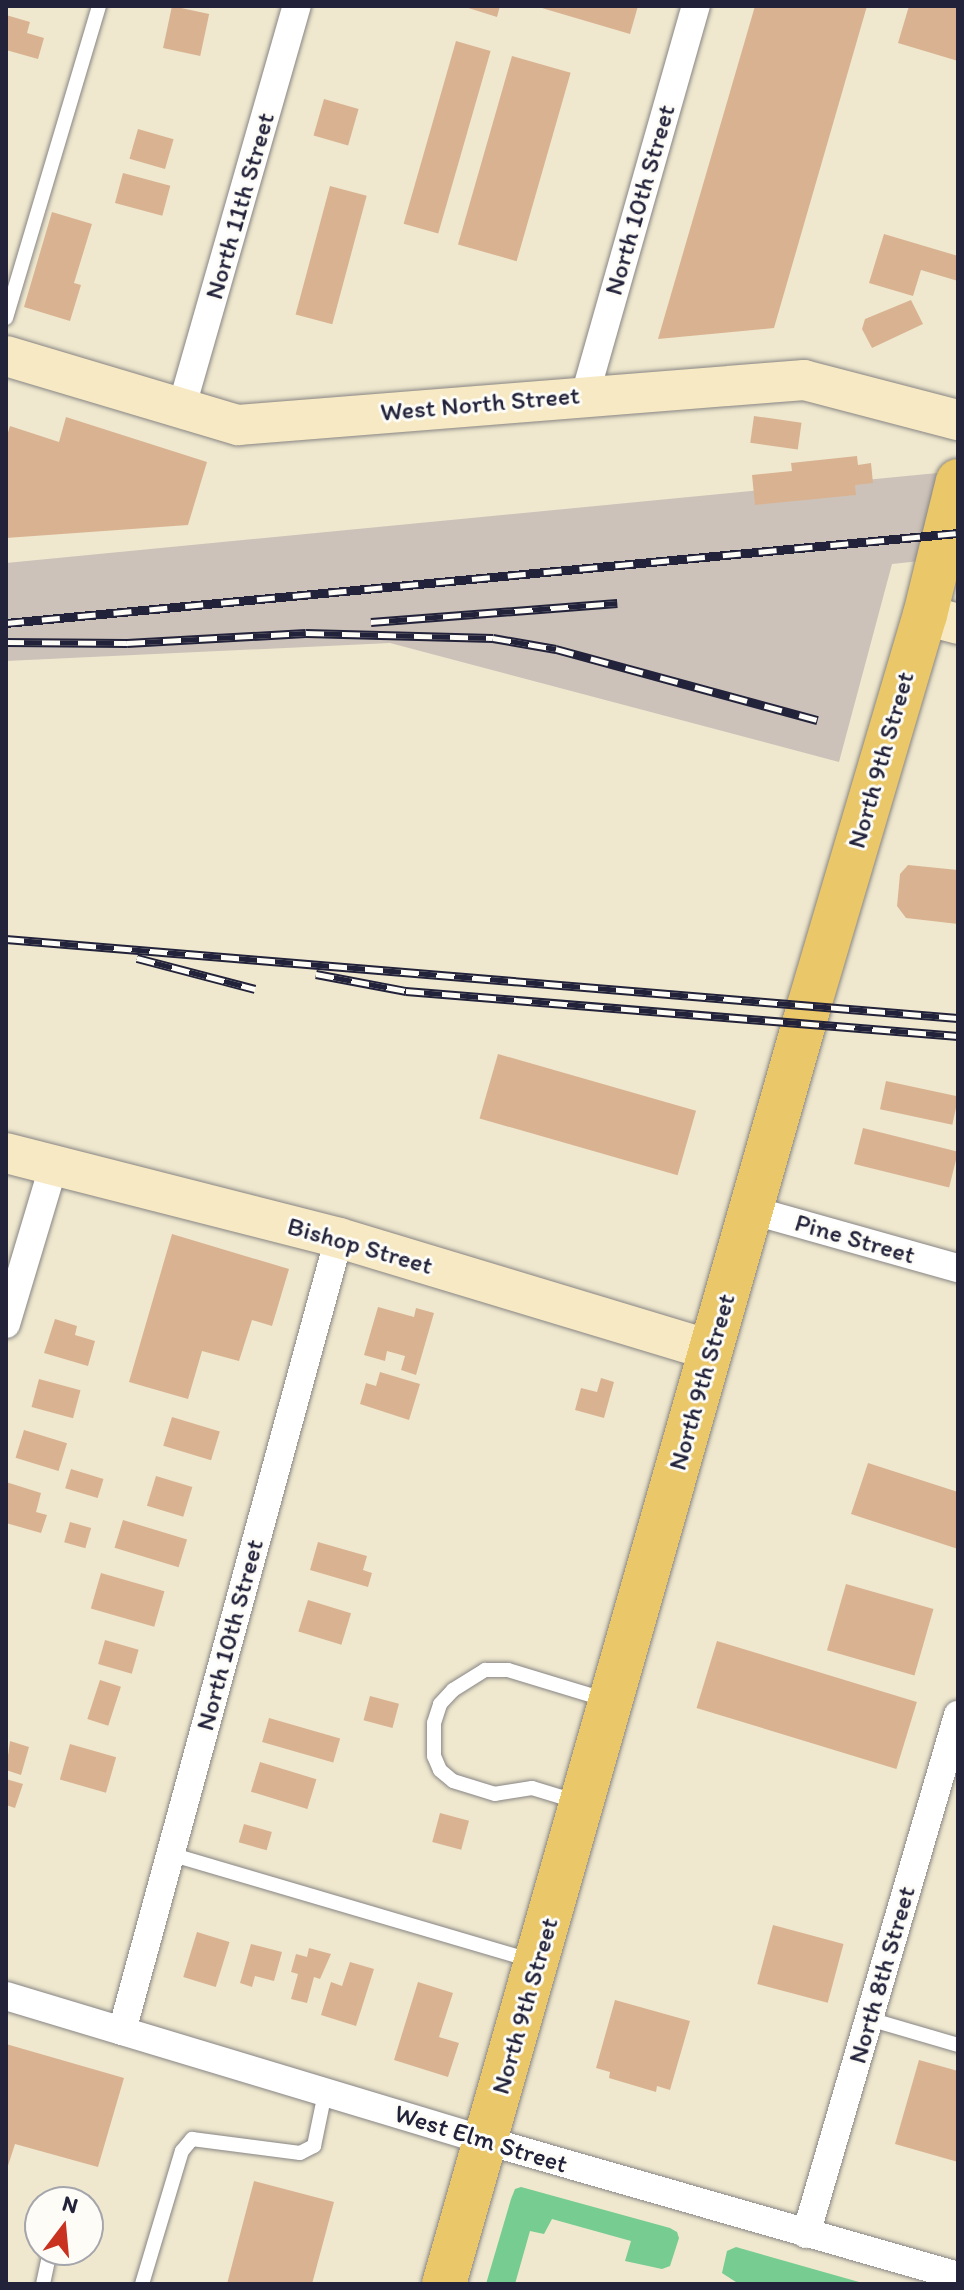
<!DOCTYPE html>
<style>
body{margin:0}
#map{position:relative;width:964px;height:2290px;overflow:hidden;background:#efe8ce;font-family:Itim,sans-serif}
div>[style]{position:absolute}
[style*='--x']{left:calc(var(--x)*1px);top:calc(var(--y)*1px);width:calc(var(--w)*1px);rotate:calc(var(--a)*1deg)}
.industrial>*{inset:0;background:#ccc2b9}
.green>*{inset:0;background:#76cc91}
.building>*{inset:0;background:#d9b391;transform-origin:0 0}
.roads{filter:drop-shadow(0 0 2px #888584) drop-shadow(0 0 2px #888584)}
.lane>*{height:14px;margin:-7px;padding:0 7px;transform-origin:7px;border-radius:7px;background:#fff}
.street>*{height:28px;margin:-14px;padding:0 14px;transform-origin:14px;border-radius:14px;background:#fff}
.secondary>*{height:40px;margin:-20px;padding:0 20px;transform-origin:20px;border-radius:20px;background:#f7e9c3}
.primary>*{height:44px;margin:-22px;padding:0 22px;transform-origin:22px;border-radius:22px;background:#eac769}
.rail>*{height:9px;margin-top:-4.5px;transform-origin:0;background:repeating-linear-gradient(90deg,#fdfcf7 0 18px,#22223b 0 36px);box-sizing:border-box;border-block:2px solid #22223b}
span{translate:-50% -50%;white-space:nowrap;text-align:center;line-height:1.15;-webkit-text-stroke:6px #fdfcf7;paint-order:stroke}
.street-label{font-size:26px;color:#22223b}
.frame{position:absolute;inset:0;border:8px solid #22223b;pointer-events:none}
.north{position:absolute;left:24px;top:2186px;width:80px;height:80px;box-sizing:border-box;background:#fdfcf7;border:2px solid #a5a5ac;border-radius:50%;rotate:16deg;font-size:22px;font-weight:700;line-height:32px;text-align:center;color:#22223b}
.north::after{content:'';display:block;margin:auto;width:28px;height:36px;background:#c8321e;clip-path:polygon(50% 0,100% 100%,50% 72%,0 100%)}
</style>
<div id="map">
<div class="industrial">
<div style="clip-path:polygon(958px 471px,958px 557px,892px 564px,839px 762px,390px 643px,6px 661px,6px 563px)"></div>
</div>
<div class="green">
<div style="clip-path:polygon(521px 2187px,670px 2228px,677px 2232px,679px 2238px,670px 2266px,662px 2269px,625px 2261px,631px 2241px,552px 2219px,544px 2234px,530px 2231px,515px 2284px,486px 2284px,511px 2199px,515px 2189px)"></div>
<div style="clip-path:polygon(736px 2247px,866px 2284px,739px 2284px,722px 2273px,727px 2251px)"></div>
</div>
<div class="building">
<div style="left:172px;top:6px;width:38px;height:43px;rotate:12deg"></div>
<div style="clip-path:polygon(462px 6px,500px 6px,497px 17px)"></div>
<div style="clip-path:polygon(535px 6px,638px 6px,630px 34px)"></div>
<div style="clip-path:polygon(755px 6px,867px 6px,774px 328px,658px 339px)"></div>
<div style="clip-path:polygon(909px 6px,958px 6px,958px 61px,898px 43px)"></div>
<div style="clip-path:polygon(6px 15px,30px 22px,27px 33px,44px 38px,38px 59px,6px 50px)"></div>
<div style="left:456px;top:41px;width:36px;height:190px;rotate:16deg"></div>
<div style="left:512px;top:56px;width:61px;height:196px;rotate:16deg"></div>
<div style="left:324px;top:99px;width:36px;height:38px;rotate:16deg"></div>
<div style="left:138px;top:129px;width:37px;height:31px;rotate:16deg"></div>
<div style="left:123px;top:173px;width:49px;height:31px;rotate:15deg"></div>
<div style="left:330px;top:186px;width:38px;height:133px;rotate:15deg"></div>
<div style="clip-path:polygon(52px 212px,92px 224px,74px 283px,81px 285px,70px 321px,24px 307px)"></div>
<div style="clip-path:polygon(884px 234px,958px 256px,958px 281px,921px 270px,913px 296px,869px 283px)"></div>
<div style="clip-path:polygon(911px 300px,923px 324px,872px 348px,862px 329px,865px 319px)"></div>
<div style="left:754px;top:416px;width:48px;height:27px;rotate:8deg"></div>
<div style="clip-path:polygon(66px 417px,207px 462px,188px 525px,6px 538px,6px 439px,10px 426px,59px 442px)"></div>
<div style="clip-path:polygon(857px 456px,858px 465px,871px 463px,873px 483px,855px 485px,856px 495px,755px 505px,752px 475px,792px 471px,791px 463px)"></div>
<div style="clip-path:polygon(908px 865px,958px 870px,958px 924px,906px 918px,897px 906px,900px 874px)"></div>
<div style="left:498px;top:1054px;width:206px;height:67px;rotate:16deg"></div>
<div style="left:886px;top:1081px;width:74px;height:29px;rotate:12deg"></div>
<div style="left:863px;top:1128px;width:98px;height:37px;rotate:14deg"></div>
<div style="clip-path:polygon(172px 1234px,289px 1269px,272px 1326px,252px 1320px,239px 1361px,202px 1351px,188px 1399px,129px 1382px)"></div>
<div style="clip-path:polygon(378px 1307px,414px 1317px,416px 1308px,434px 1313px,416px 1375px,401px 1370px,405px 1356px,387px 1351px,385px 1361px,364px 1355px)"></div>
<div style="clip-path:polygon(55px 1319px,77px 1326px,75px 1335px,95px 1341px,88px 1366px,44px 1353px)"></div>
<div style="clip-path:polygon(380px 1372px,420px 1384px,409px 1420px,360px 1404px,366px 1383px,376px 1386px)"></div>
<div style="clip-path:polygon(601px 1378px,614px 1382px,604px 1418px,575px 1410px,581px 1388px,597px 1392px)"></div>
<div style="left:39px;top:1379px;width:43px;height:29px;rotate:15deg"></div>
<div style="left:172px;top:1417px;width:50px;height:30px;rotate:17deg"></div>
<div style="left:24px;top:1430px;width:45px;height:29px;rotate:17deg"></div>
<div style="clip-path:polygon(868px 1463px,958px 1492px,958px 1549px,851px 1514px)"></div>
<div style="left:71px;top:1469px;width:34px;height:20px;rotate:17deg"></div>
<div style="left:156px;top:1476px;width:38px;height:31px;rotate:17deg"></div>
<div style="clip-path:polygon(6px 1482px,41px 1493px,36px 1512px,47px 1515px,41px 1533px,6px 1523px)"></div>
<div style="left:123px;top:1520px;width:67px;height:29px;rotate:17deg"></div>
<div style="left:70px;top:1522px;width:22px;height:21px;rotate:16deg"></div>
<div style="clip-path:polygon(318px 1542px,367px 1556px,363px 1570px,372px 1573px,368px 1587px,310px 1570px)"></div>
<div style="left:101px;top:1573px;width:66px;height:37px;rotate:16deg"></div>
<div style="left:846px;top:1584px;width:91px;height:69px;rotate:16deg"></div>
<div style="left:308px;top:1600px;width:45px;height:33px;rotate:17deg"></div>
<div style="left:105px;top:1640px;width:35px;height:25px;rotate:16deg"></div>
<div style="left:717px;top:1641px;width:209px;height:70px;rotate:17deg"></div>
<div style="left:100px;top:1680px;width:22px;height:41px;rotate:18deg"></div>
<div style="left:370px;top:1696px;width:30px;height:25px;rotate:15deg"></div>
<div style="left:269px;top:1718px;width:74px;height:25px;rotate:16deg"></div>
<div style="clip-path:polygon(10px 1741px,29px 1747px,21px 1775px,6px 1770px)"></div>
<div style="left:70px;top:1744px;width:48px;height:37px;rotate:16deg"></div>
<div style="left:260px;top:1762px;width:59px;height:31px;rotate:17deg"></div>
<div style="clip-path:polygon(6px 1779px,23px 1784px,15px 1808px,6px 1805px)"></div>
<div style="left:440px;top:1813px;width:30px;height:30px;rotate:15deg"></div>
<div style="left:244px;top:1824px;width:29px;height:19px;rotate:16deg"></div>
<div style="left:773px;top:1925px;width:73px;height:61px;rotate:15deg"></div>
<div style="left:197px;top:1932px;width:34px;height:47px;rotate:17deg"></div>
<div style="clip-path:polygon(251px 1944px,282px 1952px,274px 1981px,255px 1976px,252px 1987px,240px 1983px)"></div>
<div style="clip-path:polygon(309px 1948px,331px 1954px,320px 1979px,314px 1977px,307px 2003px,291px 1999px,298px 1974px,291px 1972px,296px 1954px,307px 1957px)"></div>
<div style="clip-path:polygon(350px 1962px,374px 1969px,356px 2026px,321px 2015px,331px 1982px,342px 1986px)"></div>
<div style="clip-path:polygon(418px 1982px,453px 1993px,439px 2037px,459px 2043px,448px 2077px,394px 2060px)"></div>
<div style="clip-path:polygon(615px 2000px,690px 2021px,670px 2090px,657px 2086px,656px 2092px,609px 2078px,610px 2072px,596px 2068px)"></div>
<div style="clip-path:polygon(6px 2044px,124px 2078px,98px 2167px,15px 2144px,6px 2172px)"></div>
<div style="clip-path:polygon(919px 2060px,958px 2071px,958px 2162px,895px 2144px)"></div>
<div style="clip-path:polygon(254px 2181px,334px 2202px,312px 2284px,227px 2284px)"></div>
</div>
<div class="roads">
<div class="lane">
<div style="--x:6;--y:318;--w:326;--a:-73.4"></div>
<div style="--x:578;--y:1802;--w:48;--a:-163.1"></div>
<div style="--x:532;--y:1788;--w:37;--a:171"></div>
<div style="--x:495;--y:1794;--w:44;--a:-162.8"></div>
<div style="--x:453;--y:1781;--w:17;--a:-140"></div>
<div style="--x:440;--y:1770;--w:15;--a:-113"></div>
<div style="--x:434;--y:1756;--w:33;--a:-90"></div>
<div style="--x:434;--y:1723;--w:20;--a:-72"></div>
<div style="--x:440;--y:1704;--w:19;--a:-47"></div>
<div style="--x:453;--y:1690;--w:38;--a:-32"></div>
<div style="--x:485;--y:1670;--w:23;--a:0"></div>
<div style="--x:508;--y:1670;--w:103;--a:16.9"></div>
<div style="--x:170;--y:1854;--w:376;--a:16.4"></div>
<div style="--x:869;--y:2019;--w:93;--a:16.3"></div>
<div style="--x:43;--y:2284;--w:35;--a:-78"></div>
<div style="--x:142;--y:2284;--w:139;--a:-73.3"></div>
<div style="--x:182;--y:2151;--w:16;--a:-50"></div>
<div style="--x:192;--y:2139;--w:109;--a:7.4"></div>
<div style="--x:300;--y:2153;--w:16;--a:-27"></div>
<div style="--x:314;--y:2146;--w:54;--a:-78.3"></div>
</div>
<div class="street">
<div style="--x:585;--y:395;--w:405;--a:-74.1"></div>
<div style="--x:182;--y:406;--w:416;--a:-74"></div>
<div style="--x:751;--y:1210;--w:215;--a:15.7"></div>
<div style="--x:6;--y:1324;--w:167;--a:-73.3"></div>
<div style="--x:6;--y:1996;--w:502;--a:16.78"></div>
<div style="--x:487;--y:2141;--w:490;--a:16"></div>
<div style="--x:122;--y:2031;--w:822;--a:-74.7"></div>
<div style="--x:806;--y:2234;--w:541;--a:-73.68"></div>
</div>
<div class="secondary">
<div style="--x:6;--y:356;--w:242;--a:16.6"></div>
<div style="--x:238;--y:425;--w:568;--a:-4.55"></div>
<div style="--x:804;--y:380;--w:159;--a:14.6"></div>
<div style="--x:925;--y:615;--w:34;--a:15"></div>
<div style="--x:6;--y:1153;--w:344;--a:14.3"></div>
<div style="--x:339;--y:1238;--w:388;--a:16.8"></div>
</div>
<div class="primary">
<div style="--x:444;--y:2284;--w:1329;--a:-74.06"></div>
<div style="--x:809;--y:1006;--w:408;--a:-73.5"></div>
<div style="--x:925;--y:615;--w:138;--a:-76.2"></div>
</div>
</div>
<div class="rail">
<div style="--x:371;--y:622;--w:247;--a:-4.4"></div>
<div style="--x:6;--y:623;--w:956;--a:-5.4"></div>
<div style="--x:6;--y:642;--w:121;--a:0.5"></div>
<div style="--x:127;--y:643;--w:179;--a:-3.2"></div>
<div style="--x:306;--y:633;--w:187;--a:1.5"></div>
<div style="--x:493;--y:638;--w:64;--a:9.9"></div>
<div style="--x:556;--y:649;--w:271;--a:15.2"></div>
<div style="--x:6;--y:939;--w:955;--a:4.74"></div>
<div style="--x:137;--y:958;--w:122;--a:14.7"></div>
<div style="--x:316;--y:974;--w:92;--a:10.7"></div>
<div style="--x:406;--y:991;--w:554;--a:4.66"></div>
</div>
<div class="street-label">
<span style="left:640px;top:200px;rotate:-74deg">North 10th Street</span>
<span style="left:240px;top:206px;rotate:-74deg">North 11th Street</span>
<span style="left:480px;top:404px;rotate:-5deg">West North Street</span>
<span style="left:881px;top:760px;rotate:-74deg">North 9th Street</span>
<span style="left:855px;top:1239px;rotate:16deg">Pine Street</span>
<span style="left:360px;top:1246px;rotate:16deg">Bishop Street</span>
<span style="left:702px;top:1382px;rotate:-74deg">North 9th Street</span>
<span style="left:230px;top:1635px;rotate:-75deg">North 10th Street</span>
<span style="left:882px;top:1975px;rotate:-74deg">North 8th Street</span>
<span style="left:525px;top:2006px;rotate:-74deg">North 9th Street</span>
<span style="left:481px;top:2139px;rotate:17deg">West Elm Street</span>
</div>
<div class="frame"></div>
<div class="north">N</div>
</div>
